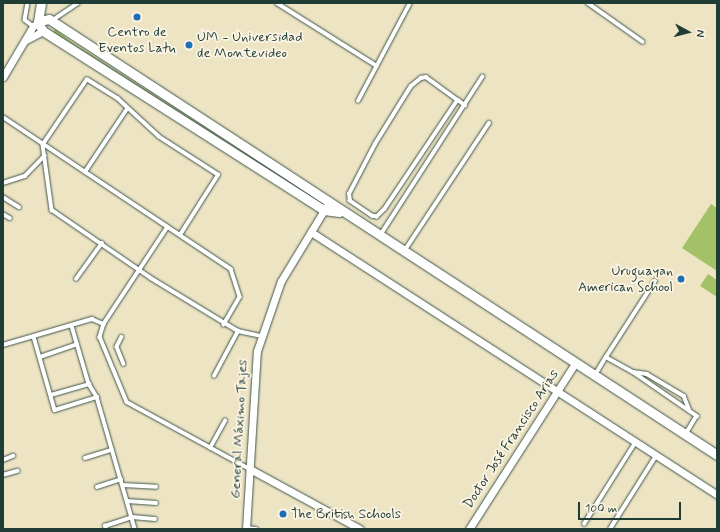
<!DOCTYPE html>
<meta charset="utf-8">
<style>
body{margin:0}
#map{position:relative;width:720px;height:532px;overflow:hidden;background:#ede4c4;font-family:Mynerve,sans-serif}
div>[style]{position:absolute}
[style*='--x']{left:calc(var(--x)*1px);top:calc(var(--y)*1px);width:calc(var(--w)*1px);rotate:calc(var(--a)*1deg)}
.green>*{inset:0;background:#a5c167}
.roads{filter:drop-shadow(0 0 1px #3e564a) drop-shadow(0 0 1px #3e564a)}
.service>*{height:3.5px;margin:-1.75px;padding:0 1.75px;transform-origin:1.75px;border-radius:1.75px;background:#fff}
.minor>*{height:7px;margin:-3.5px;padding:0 3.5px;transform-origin:3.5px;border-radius:3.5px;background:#fff}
.tertiary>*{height:9px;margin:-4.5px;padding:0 4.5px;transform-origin:4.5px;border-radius:4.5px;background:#fff}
.dots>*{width:11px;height:11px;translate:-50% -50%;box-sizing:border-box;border:2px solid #fcf5e5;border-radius:50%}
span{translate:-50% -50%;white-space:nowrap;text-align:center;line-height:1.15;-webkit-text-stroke:3.5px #fcf5e5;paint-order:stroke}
.poi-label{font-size:14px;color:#1f3d34}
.left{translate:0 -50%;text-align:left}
.right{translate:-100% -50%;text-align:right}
.street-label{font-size:14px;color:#1f3d34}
.frame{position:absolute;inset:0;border:4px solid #1f3d34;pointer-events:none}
.north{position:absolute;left:668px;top:12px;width:40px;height:40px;-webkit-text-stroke:3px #fcf5e5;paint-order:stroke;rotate:97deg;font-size:11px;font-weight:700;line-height:16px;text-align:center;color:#1f3d34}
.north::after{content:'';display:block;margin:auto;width:14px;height:18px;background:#1f3d34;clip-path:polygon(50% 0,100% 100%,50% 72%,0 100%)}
.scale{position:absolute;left:578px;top:502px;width:103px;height:18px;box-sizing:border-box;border:2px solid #1f3d34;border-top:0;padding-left:5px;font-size:12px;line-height:14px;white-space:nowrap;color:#1f3d34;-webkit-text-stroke:3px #fcf5e5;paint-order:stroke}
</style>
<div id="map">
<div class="green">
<div style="clip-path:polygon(55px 29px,70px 41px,322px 203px,53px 32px)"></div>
<div style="clip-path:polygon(711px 204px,717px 208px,717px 271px,682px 248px)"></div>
<div style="clip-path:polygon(708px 274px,717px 280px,717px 297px,700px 286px)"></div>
</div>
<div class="roads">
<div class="service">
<div style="--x:28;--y:3;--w:17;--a:100"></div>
<div style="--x:25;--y:20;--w:10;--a:37"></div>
<div style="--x:277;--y:3;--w:118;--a:32.2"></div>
<div style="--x:588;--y:3;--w:67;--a:35.3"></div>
<div style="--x:53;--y:20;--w:30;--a:-34"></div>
<div style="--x:458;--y:100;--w:131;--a:123.8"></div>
<div style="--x:385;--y:209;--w:11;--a:135"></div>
<div style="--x:377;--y:217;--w:5;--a:-169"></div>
<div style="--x:372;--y:216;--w:27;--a:-146"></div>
<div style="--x:350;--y:201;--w:7;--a:-98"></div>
<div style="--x:349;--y:194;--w:56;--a:-62.5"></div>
<div style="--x:375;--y:144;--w:68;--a:-58.2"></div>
<div style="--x:411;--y:86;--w:13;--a:-39"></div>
<div style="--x:421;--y:78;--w:5;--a:-11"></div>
<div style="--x:426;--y:77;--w:39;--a:36"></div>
<div style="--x:458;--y:100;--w:9;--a:36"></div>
<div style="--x:358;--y:101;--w:111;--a:-62"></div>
<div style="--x:3;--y:117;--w:274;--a:33.7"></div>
<div style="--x:231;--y:269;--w:29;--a:72"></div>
<div style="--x:240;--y:297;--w:32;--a:120"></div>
<div style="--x:85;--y:172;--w:76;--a:-56.3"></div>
<div style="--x:3;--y:183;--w:23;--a:-18"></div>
<div style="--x:25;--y:176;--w:28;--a:-46"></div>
<div style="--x:3;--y:197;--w:19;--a:32"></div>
<div style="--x:3;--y:214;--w:8;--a:30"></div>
<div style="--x:168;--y:227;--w:116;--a:123.4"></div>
<div style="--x:104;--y:324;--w:14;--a:107"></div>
<div style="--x:100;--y:337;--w:70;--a:67.4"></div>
<div style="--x:127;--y:402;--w:140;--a:28.6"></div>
<div style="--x:381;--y:234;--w:187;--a:-57.2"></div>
<div style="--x:180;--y:235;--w:71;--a:-57.7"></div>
<div style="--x:218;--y:175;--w:70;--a:-147.2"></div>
<div style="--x:159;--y:137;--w:56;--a:-137.2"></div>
<div style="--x:118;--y:99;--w:36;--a:-148"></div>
<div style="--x:87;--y:80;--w:78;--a:124.1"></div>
<div style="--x:43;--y:145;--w:66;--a:82.1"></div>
<div style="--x:52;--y:210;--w:120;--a:34.5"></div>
<div style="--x:151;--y:278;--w:102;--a:31.3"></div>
<div style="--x:405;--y:250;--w:152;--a:-56.5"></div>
<div style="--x:76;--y:279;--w:44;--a:-54.2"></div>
<div style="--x:72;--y:326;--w:60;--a:73.7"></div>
<div style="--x:89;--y:384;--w:15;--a:58"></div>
<div style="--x:97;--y:397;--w:137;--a:73.9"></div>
<div style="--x:34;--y:337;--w:76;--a:74"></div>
<div style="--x:55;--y:410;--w:44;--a:-17.2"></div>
<div style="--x:122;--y:337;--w:11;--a:117"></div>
<div style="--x:117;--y:347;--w:18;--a:68"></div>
<div style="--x:3;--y:345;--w:93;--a:-16.3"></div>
<div style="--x:92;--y:319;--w:13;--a:23"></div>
<div style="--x:40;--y:357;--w:39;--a:-19"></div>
<div style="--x:606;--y:357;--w:90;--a:-57.2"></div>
<div style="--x:633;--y:372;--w:14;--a:8"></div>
<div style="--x:647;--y:374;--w:43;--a:30.7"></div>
<div style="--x:684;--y:396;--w:16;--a:68"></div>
<div style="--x:595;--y:375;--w:21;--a:-59"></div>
<div style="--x:606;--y:357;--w:31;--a:29"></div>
<div style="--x:633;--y:372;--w:78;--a:34.5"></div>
<div style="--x:697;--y:416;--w:21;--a:121"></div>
<div style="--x:214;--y:376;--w:51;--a:-61.9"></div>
<div style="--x:238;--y:331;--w:24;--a:12"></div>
<div style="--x:51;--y:395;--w:40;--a:-16"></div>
<div style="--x:210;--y:448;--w:31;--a:-61"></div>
<div style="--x:85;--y:458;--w:28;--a:-17"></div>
<div style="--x:3;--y:460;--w:11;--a:-22"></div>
<div style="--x:3;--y:475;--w:15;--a:-16"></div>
<div style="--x:123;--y:485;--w:33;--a:3"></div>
<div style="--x:97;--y:487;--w:25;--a:-18"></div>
<div style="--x:127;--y:501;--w:29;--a:4"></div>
<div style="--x:584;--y:524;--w:96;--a:-57.8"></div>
<div style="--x:246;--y:528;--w:10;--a:6"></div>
<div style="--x:106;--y:529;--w:3;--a:-108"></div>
<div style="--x:105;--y:526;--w:28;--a:-18"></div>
<div style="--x:132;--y:517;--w:23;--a:5"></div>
<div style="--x:610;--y:529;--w:86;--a:-57.8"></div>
</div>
<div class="minor">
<div style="--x:26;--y:40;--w:19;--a:-28"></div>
<div style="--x:3;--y:77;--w:59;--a:-59.5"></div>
<div style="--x:33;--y:26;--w:6;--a:-31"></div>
<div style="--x:311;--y:232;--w:484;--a:32.9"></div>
<div style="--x:250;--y:469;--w:125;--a:28.6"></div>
<div style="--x:246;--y:529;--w:178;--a:-86.5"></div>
<div style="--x:257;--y:351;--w:74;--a:-71.1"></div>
<div style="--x:281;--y:281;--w:87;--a:-58.7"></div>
<div style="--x:469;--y:529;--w:197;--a:-57.4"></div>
</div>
<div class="tertiary">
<div style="--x:41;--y:3;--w:20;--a:99"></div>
<div style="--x:38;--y:23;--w:9;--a:58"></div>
<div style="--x:43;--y:31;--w:333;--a:32.5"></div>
<div style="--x:324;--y:210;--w:15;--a:8"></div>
<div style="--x:39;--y:21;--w:10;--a:-11"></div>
<div style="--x:49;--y:19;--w:798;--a:33.13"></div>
</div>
</div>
<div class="dots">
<div style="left:137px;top:17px;background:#1f6fb2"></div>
<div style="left:189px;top:45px;background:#1f6fb2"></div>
<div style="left:681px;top:279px;background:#1f6fb2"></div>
<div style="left:283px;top:514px;background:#1f6fb2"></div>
</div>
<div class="poi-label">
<span style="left:137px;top:40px">Centro de<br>Eventos Latu</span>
<span class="left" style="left:197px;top:45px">UM - Universidad<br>de Montevideo</span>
<span class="right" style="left:673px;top:279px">Uruguayan<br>American School</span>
<span class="left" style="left:291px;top:514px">The British Schools</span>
</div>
<div class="street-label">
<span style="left:239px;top:429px;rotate:-87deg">General Máximo Tajes</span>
<span style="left:511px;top:439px;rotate:-57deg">Doctor José Francisco Arias</span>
</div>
<div class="frame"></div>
<div class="north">N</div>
<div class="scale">100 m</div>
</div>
